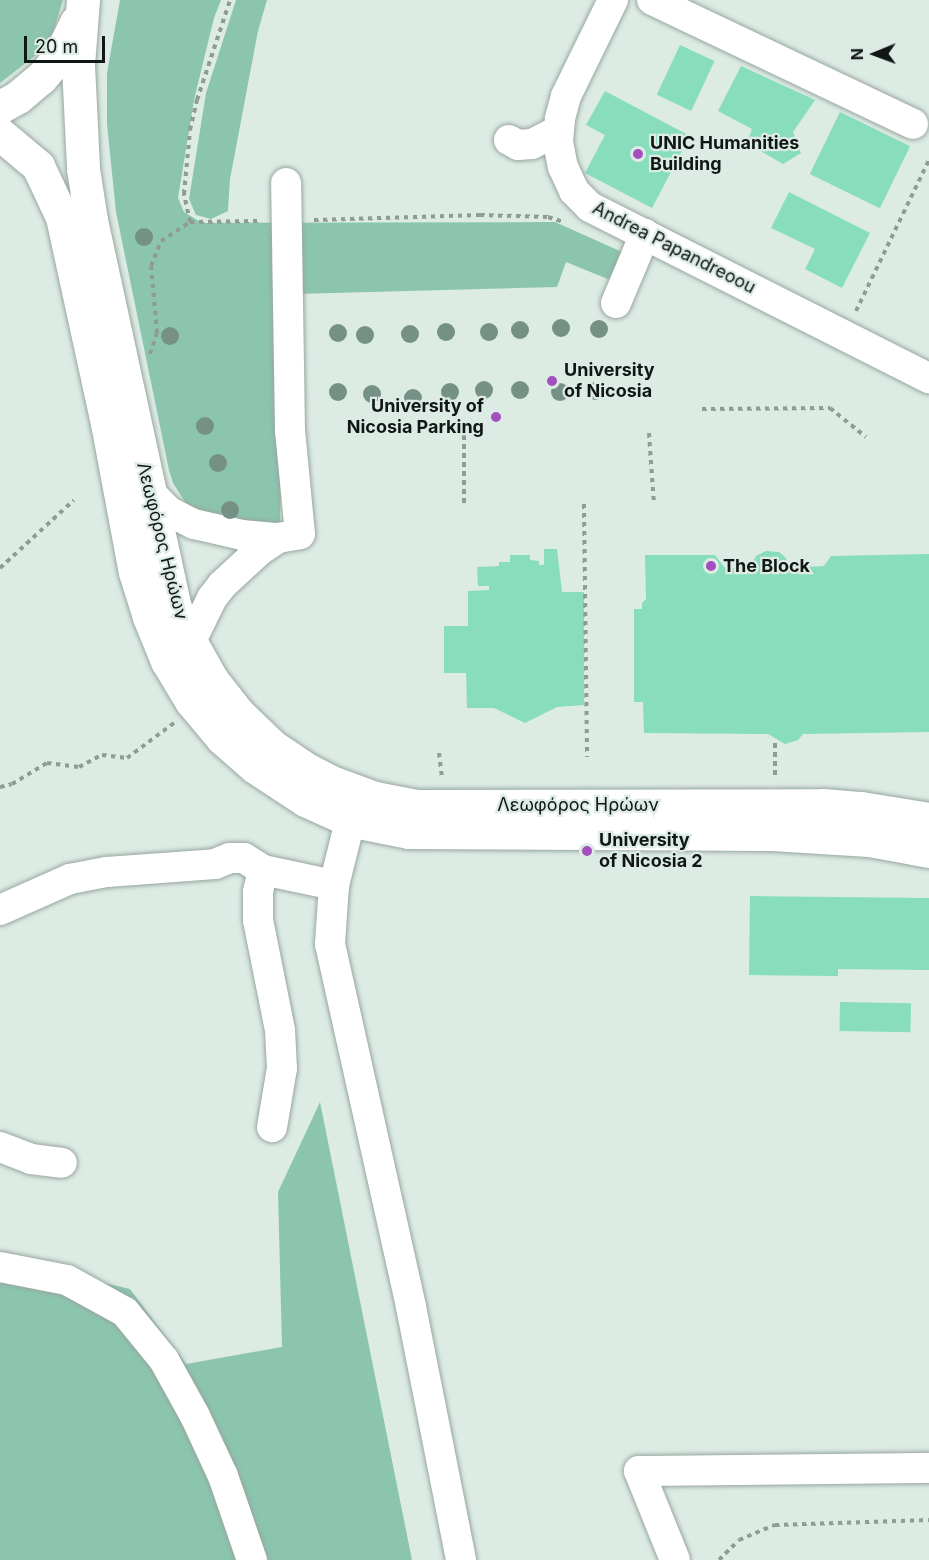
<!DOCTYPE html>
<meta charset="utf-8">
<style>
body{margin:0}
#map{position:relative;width:929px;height:1560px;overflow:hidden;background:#dcebe4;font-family:Inter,sans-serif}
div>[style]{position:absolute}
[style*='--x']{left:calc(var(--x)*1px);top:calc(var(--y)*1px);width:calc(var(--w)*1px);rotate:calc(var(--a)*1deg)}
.green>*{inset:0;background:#8cc5ae}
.building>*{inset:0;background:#87ddbc;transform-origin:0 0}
.path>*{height:4px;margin-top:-2px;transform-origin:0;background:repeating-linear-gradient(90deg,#8f9b95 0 4.5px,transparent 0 9px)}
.roads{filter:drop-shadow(0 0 2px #98a69f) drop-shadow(0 0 2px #98a69f)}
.minor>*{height:30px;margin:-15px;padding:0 15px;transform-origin:15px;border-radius:15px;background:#fff}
.major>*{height:33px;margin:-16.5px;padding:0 16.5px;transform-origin:16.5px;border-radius:16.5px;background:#fff}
.trees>*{width:18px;height:18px;margin:-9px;border-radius:50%;background:#759186}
.dots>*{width:16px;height:16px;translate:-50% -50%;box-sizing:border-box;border:3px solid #dcebe4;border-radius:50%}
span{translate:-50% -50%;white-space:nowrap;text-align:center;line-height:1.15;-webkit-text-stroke:4.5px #dcebe4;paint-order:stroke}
.poi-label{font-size:18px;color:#111714;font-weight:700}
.left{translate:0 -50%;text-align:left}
.right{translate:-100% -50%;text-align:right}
.street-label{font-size:18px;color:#111714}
.north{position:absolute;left:845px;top:24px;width:60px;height:60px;-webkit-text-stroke:4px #dcebe4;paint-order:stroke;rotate:269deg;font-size:16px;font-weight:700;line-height:24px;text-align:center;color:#111714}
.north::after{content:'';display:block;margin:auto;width:21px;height:27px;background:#111714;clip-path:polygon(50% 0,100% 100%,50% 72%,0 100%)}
.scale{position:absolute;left:24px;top:36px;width:81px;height:27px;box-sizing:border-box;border:3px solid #111714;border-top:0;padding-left:8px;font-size:18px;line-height:21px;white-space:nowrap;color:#111714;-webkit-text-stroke:4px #dcebe4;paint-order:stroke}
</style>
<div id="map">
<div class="green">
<div style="clip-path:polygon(0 0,63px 0,53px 32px,36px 55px,0 83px)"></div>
<div style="clip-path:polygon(120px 0,221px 0,214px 18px,194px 100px,178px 198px,184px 212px,202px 223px,555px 222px,631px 256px,620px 284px,566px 262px,557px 287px,296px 294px,284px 311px,280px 526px,230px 522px,187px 505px,173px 483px,169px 470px,116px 212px,107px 124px,107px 73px)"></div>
<div style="clip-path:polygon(236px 0,267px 0,258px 31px,230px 179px,228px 211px,211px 219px,196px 215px,189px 199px,206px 93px)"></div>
<div style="clip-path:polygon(320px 1102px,412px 1560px,0 1560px,0 1259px,130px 1289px,186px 1364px,282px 1347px,278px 1192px)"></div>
</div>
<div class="building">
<div style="left:680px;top:45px;width:38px;height:55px;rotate:25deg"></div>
<div style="clip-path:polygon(741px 66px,815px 100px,793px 132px,801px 153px,783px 164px,747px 143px,752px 129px,718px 111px)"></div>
<div style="clip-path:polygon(605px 91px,690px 136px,652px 208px,585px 173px,605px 135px,586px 125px)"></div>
<div style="left:840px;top:112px;width:78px;height:69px;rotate:26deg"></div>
<div style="clip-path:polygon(789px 192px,870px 233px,842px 288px,805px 269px,815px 249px,771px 228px)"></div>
<div style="clip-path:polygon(544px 549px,557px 549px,562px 592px,584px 592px,584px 705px,557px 707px,525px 723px,494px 708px,467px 708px,466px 673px,444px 673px,444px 626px,468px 626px,468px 591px,489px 590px,489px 586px,478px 586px,477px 567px,499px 566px,499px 562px,510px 562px,510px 555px,530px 555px,530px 560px,539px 561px,539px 565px,544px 565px)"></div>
<div style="clip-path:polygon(766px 551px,779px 552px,786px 558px,790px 568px,824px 566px,831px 556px,929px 554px,929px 732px,803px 734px,798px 740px,785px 744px,768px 734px,644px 733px,643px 702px,634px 702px,634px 609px,642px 609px,642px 603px,646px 599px,645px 555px,715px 555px,725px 568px,750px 568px,756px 556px)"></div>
<div style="clip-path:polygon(750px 896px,929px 898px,929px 970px,838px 969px,838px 976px,749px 975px)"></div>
<div style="left:840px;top:1002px;width:71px;height:29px;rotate:1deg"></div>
</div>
<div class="path">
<div style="--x:314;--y:220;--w:166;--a:-1.7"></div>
<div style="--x:480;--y:215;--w:68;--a:1.7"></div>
<div style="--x:548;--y:217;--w:16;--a:18"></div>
<div style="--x:190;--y:222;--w:29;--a:-102"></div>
<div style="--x:184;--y:194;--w:64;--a:-84.6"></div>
<div style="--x:190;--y:130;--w:31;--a:-77"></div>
<div style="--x:197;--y:100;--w:105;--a:-71.7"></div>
<div style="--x:856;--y:311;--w:168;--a:-64.2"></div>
<div style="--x:150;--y:354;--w:22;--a:-72"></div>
<div style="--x:157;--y:333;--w:67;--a:-95.1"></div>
<div style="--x:151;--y:266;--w:27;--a:-68"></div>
<div style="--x:161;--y:241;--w:35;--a:-33"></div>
<div style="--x:190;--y:222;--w:68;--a:-0.8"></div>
<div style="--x:702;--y:409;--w:128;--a:-0.4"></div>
<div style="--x:830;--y:408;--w:46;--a:38.9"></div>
<div style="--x:649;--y:433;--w:72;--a:86"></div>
<div style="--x:464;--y:503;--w:71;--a:-90"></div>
<div style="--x:584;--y:504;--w:253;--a:89.3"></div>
<div style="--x:0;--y:568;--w:100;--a:-42.6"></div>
<div style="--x:439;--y:753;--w:24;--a:83"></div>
<div style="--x:775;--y:775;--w:35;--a:-90"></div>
<div style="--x:0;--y:787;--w:12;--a:-14"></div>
<div style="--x:12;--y:784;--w:41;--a:-31"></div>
<div style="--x:47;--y:763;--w:32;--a:7"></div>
<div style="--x:79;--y:767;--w:26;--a:-28"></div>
<div style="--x:102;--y:755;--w:25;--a:7"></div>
<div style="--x:127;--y:758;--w:59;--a:-36.7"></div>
<div style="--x:719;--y:1560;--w:28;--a:-45"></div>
<div style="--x:739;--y:1540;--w:39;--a:-23"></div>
<div style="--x:775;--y:1525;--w:154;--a:-1.9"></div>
</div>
<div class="roads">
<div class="minor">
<div style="--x:613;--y:0;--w:107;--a:116.1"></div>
<div style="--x:566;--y:96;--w:24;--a:105"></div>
<div style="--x:560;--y:119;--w:23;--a:95"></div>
<div style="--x:558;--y:142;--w:25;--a:79"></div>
<div style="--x:563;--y:167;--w:26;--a:65"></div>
<div style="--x:574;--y:191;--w:23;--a:45"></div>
<div style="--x:590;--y:207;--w:380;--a:26.8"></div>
<div style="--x:652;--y:0;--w:289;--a:25.4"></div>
<div style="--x:509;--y:140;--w:10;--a:29"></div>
<div style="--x:518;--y:145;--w:14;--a:-4"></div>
<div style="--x:532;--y:144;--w:30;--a:-27"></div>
<div style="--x:616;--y:303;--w:75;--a:-67.2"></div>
<div style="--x:147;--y:479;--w:16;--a:72"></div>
<div style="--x:152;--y:494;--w:13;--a:48"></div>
<div style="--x:161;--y:504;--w:12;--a:42"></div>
<div style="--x:170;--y:512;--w:27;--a:27"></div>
<div style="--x:194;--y:524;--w:49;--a:12.9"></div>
<div style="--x:242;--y:535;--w:36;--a:5"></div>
<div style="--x:278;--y:538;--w:22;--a:-10"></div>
<div style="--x:300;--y:534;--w:104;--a:-95.5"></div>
<div style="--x:290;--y:430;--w:247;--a:-90.9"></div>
<div style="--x:190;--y:643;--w:50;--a:-63.9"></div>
<div style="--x:212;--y:598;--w:16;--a:-52"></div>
<div style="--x:222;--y:585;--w:52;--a:-42.6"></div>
<div style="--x:260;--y:550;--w:22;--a:-34"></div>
<div style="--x:356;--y:797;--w:91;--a:104"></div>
<div style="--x:334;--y:885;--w:59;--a:93.9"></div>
<div style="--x:330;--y:944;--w:372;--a:77.4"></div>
<div style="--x:411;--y:1307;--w:258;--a:78.8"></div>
<div style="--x:263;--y:870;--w:23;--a:103"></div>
<div style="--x:258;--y:892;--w:28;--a:90"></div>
<div style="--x:258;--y:920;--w:112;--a:78.7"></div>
<div style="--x:280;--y:1030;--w:38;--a:87"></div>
<div style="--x:282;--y:1068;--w:60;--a:99.6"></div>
<div style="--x:0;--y:910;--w:77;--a:-23.9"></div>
<div style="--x:70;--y:879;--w:38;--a:-11"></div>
<div style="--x:107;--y:872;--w:108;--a:-4.2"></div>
<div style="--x:215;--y:864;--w:16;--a:-22"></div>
<div style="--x:230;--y:858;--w:14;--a:0"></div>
<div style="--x:244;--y:858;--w:22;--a:32"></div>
<div style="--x:263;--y:870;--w:73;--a:11.9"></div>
<div style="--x:0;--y:1147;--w:33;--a:21"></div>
<div style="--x:31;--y:1159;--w:31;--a:7"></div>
<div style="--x:0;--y:1267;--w:68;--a:11"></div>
<div style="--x:67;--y:1280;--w:66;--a:28.9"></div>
<div style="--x:125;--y:1312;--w:62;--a:50.9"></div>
<div style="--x:164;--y:1360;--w:64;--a:61"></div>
<div style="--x:195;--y:1416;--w:66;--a:65"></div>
<div style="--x:223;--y:1476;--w:89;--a:71"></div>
<div style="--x:675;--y:1560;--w:96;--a:-112"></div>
<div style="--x:639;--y:1471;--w:290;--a:-0.6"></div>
</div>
<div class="major">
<div style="--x:83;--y:0;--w:65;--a:94.4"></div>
<div style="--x:78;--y:65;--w:104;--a:87.2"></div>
<div style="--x:83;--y:169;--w:52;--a:81.1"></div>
<div style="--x:91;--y:220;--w:389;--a:77.8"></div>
<div style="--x:173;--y:600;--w:24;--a:73"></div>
<div style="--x:180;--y:623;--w:65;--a:60.7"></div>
<div style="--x:212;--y:680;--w:42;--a:51.8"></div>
<div style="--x:238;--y:713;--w:47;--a:44.1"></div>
<div style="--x:272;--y:746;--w:43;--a:33.7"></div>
<div style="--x:308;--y:770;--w:29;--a:27"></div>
<div style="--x:334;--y:783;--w:44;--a:20.1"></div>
<div style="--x:375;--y:798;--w:42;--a:11"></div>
<div style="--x:416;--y:806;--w:407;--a:-0.1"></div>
<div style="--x:823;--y:805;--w:38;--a:5"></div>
<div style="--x:861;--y:808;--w:69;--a:9.2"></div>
<div style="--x:0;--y:107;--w:21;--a:-29"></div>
<div style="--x:18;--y:97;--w:30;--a:-40"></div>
<div style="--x:41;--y:78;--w:30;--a:-50"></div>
<div style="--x:60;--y:55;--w:37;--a:-64"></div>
<div style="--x:0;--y:134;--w:50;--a:40.1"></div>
<div style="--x:38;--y:166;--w:56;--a:64.8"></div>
<div style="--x:62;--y:217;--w:211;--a:77.7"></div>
<div style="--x:107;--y:423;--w:152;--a:79.4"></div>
<div style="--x:135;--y:572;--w:47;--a:72.7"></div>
<div style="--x:149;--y:617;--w:48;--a:67.8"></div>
<div style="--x:167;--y:661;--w:47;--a:59"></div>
<div style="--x:191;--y:701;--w:48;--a:50"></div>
<div style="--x:222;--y:738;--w:44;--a:41.3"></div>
<div style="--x:255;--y:767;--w:60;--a:33.4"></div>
<div style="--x:305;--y:800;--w:48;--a:24.4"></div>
<div style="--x:349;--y:820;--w:61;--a:11.3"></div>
<div style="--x:409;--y:832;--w:363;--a:0.3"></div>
<div style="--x:772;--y:834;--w:97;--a:3.5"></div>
<div style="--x:869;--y:840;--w:61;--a:10.4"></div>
</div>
</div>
<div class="trees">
<div style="left:144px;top:237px"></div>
<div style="left:561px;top:328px"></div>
<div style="left:599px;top:329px"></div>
<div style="left:520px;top:330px"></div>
<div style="left:446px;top:332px"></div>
<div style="left:489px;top:332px"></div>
<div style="left:338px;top:333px"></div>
<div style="left:410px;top:334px"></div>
<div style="left:365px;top:335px"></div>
<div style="left:170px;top:336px"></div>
<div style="left:484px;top:390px"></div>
<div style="left:520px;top:390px"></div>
<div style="left:595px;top:391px"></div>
<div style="left:338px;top:392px"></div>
<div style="left:450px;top:392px"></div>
<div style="left:560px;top:392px"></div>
<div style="left:372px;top:394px"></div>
<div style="left:413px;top:398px"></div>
<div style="left:205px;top:426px"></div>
<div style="left:218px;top:463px"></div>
<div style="left:230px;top:510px"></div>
</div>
<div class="dots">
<div style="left:638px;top:154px;background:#a34fbd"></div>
<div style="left:552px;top:381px;background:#a34fbd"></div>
<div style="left:496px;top:417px;background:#a34fbd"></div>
<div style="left:711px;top:566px;background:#a34fbd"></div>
<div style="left:587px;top:851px;background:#a34fbd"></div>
</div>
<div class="poi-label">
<span class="left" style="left:650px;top:154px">UNIC Humanities<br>Building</span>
<span class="left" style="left:564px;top:381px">University<br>of Nicosia</span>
<span class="right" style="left:484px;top:417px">University of<br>Nicosia Parking</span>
<span class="left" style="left:723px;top:566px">The Block</span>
<span class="left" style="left:599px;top:851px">University<br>of Nicosia 2</span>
</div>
<div class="street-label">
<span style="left:674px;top:248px;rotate:27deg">Andrea Papandreoou</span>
<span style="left:162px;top:541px;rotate:76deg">Λεωφόρος Ηρώων</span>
<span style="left:578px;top:805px">Λεωφόρος Ηρώων</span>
</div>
<div class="north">N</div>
<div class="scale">20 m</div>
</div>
